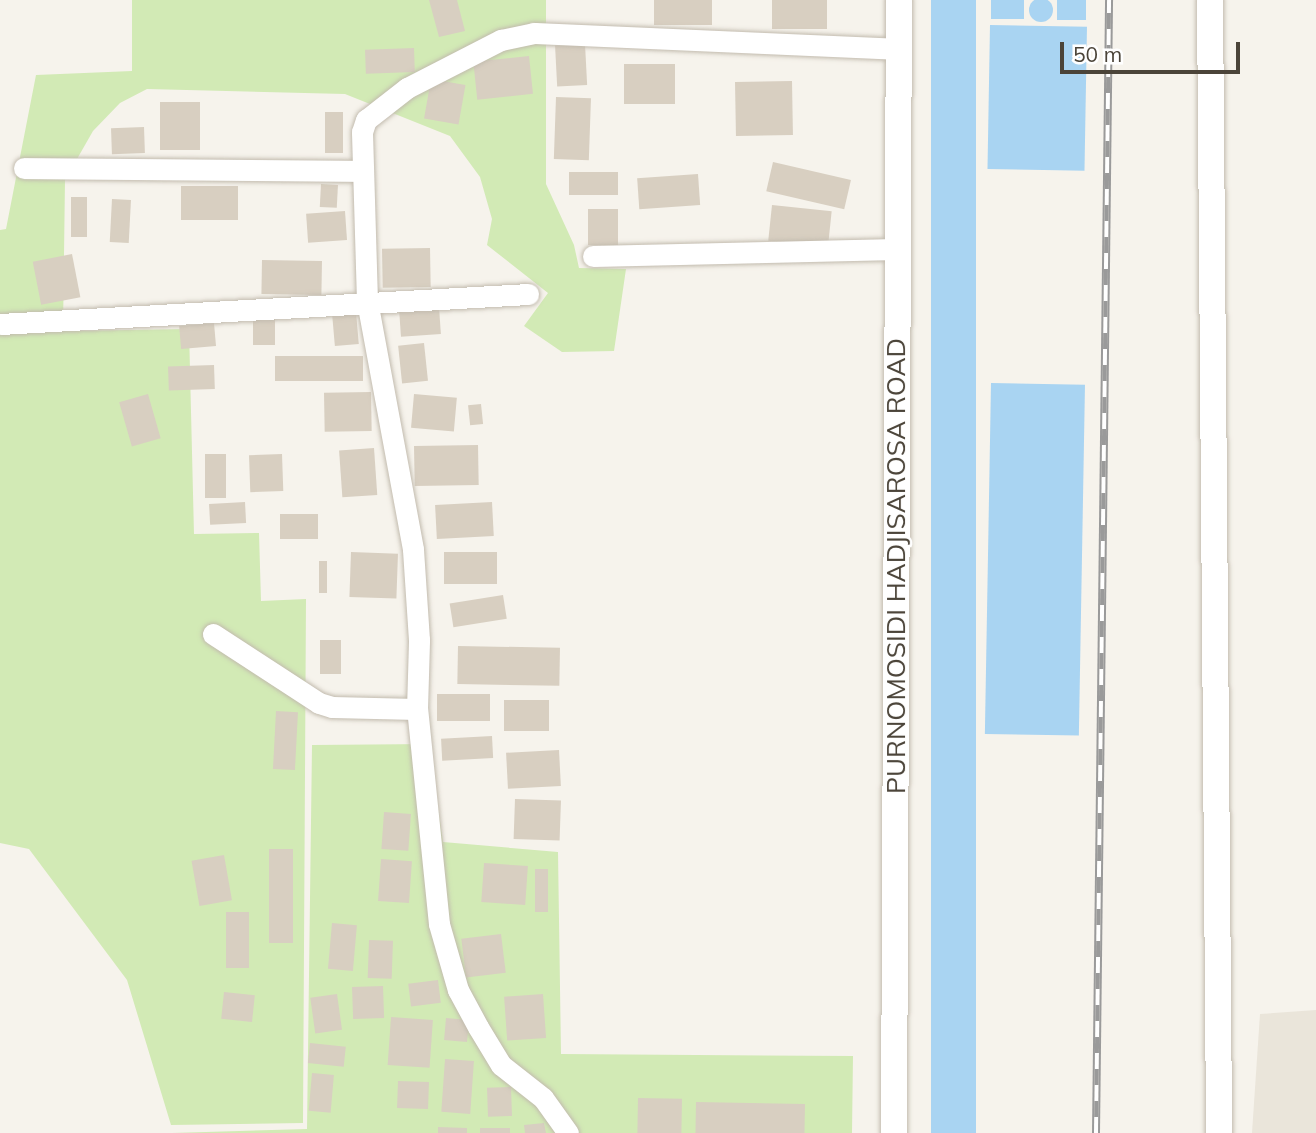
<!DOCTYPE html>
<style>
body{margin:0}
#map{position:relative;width:1316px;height:1133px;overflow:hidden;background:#f6f3ec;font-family:Mulish,sans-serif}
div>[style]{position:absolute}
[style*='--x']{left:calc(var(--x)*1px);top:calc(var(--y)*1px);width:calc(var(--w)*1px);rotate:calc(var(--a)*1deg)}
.residential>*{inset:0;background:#eae5da}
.green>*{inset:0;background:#d2eab5}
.water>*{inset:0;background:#a9d4f2;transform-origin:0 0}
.round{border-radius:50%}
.building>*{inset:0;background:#d8cfc1;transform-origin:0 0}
.roads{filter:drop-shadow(0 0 2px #c2bbae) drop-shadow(0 0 2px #c2bbae)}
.minor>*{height:21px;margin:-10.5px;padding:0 10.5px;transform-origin:10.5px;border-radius:10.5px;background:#fff}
.tertiary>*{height:26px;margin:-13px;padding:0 13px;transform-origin:13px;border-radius:13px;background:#fff}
.rail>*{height:8px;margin-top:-4px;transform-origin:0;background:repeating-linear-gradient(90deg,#fff 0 16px,#9a9a9a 0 32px);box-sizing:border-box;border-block:2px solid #9a9a9a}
span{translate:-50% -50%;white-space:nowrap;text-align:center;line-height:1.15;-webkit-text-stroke:5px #fff;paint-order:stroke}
.street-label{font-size:26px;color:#4b4439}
.scale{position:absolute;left:1060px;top:42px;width:180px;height:32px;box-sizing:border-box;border:4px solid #4b4439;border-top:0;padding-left:9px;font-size:21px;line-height:24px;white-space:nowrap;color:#4b4439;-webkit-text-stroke:5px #fff;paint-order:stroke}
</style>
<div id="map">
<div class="residential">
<div style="clip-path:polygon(1316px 1010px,1316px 1133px,1252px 1133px,1260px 1014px)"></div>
</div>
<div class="green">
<div style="clip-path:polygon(132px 0,546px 0,546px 184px,574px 245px,579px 268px,626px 269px,614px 351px,562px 352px,524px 326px,548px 293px,487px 245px,492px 219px,480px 177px,450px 136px,345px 94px,147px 89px,120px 103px,93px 131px,65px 180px,63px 331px,189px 329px,194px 534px,259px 533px,261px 601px,306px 599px,303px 1123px,171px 1125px,127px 980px,29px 849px,0 843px,0 230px,6px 229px,36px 75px,132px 71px)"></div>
<div style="clip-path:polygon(429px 744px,443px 842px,558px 852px,561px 1054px,853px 1056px,852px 1133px,172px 1133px,307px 1129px,312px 745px)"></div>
</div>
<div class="water">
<div class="round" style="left:1029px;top:-2px;width:24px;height:24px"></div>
<div style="left:931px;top:0;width:45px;height:1133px"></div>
<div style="left:991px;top:0;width:33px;height:19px"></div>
<div style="left:1057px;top:0;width:29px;height:20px"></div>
<div style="left:990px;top:25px;width:97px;height:144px;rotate:1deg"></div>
<div style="left:991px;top:383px;width:94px;height:351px;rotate:1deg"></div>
</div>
<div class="building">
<div style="clip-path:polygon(429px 0,457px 0,465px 31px,439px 37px)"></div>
<div style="left:654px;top:0;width:58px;height:25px"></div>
<div style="left:772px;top:0;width:55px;height:29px"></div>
<div style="left:585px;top:44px;width:41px;height:30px;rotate:87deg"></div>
<div style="left:414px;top:48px;width:24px;height:49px;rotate:88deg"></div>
<div style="left:529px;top:56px;width:38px;height:56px;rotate:84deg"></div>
<div style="left:624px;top:64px;width:51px;height:40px"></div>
<div style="left:431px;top:79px;width:35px;height:40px;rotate:10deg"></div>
<div style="left:792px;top:81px;width:54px;height:57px;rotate:89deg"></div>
<div style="left:556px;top:97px;width:35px;height:62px;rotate:2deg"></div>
<div style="left:160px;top:102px;width:40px;height:48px"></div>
<div style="left:325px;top:112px;width:18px;height:41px"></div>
<div style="left:144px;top:127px;width:26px;height:33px;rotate:88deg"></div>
<div style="left:773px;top:162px;width:80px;height:30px;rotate:13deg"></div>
<div style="left:569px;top:172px;width:49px;height:23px"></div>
<div style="left:698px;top:174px;width:31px;height:61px;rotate:86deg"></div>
<div style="left:321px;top:184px;width:17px;height:23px;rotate:3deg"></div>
<div style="left:238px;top:186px;width:34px;height:57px;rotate:90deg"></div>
<div style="left:71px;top:197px;width:16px;height:40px"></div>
<div style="left:112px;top:199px;width:19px;height:43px;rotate:3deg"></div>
<div style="left:772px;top:205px;width:60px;height:36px;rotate:6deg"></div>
<div style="left:588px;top:209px;width:30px;height:36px"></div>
<div style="left:345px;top:211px;width:29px;height:39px;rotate:86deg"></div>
<div style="left:430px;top:248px;width:39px;height:48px;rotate:89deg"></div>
<div style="left:72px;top:254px;width:44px;height:40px;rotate:79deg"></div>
<div style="left:262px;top:260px;width:60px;height:34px;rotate:1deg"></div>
<div style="left:439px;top:307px;width:27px;height:40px;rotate:86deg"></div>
<div style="left:356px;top:312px;width:32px;height:24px;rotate:85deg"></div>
<div style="left:253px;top:315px;width:22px;height:30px"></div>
<div style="left:214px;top:323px;width:23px;height:35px;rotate:85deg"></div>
<div style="left:424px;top:343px;width:38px;height:26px;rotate:84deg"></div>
<div style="left:275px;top:356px;width:88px;height:25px"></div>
<div style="left:214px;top:365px;width:24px;height:46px;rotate:88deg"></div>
<div style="left:371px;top:392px;width:39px;height:47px;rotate:89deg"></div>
<div style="left:148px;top:394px;width:46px;height:30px;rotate:74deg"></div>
<div style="left:414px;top:394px;width:43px;height:34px;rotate:5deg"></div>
<div style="left:481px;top:404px;width:20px;height:13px;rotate:84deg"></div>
<div style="left:478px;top:445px;width:40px;height:64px;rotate:89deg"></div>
<div style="left:374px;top:448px;width:47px;height:35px;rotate:86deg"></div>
<div style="left:205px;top:454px;width:21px;height:44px"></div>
<div style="left:282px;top:454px;width:37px;height:33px;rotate:88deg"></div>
<div style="left:245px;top:502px;width:21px;height:36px;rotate:87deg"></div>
<div style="left:492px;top:502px;width:34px;height:57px;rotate:87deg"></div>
<div style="left:318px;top:514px;width:25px;height:38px;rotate:90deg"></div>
<div style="left:351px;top:552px;width:47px;height:45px;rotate:2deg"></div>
<div style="left:497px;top:552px;width:32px;height:53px;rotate:90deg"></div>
<div style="left:319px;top:561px;width:8px;height:32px"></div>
<div style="left:503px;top:595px;width:24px;height:54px;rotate:81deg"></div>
<div style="left:320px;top:640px;width:21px;height:34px"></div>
<div style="left:458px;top:646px;width:102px;height:38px;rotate:1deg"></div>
<div style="left:437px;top:694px;width:53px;height:27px"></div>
<div style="left:504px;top:700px;width:45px;height:31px"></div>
<div style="left:276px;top:711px;width:22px;height:58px;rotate:3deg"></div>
<div style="left:492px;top:736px;width:22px;height:51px;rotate:87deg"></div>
<div style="left:559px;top:750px;width:36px;height:53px;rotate:87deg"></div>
<div style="left:515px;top:799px;width:46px;height:40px;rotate:2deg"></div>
<div style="left:384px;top:812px;width:27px;height:37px;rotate:4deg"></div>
<div style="left:269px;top:849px;width:24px;height:94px"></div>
<div style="left:224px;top:855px;width:46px;height:33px;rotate:80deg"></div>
<div style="left:381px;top:859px;width:31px;height:42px;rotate:4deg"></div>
<div style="left:484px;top:863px;width:44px;height:39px;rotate:4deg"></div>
<div style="left:535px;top:869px;width:13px;height:43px"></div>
<div style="left:226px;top:912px;width:23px;height:56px"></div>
<div style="left:332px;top:923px;width:25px;height:46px;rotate:5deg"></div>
<div style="left:501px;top:934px;width:39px;height:40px;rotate:83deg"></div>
<div style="left:369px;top:940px;width:24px;height:38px;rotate:2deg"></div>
<div style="left:438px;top:980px;width:23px;height:30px;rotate:83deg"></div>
<div style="left:383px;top:986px;width:32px;height:31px;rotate:88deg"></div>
<div style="left:224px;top:992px;width:31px;height:27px;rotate:6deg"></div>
<div style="left:337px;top:994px;width:36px;height:27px;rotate:82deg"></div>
<div style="left:543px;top:994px;width:44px;height:39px;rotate:86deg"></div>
<div style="left:391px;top:1017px;width:42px;height:48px;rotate:4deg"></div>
<div style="left:446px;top:1018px;width:23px;height:22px;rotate:5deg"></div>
<div style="left:310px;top:1043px;width:36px;height:20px;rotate:6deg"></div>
<div style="left:445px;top:1059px;width:29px;height:53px;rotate:4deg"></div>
<div style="left:312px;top:1073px;width:22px;height:38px;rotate:5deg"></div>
<div style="left:398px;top:1081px;width:31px;height:27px;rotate:2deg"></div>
<div style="left:511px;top:1087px;width:29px;height:24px;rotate:88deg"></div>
<div style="left:638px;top:1098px;width:44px;height:35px;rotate:1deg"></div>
<div style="left:696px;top:1102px;width:109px;height:31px;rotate:1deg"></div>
<div style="clip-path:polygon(544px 1123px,546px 1133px,525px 1133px,524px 1125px)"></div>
<div style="clip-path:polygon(438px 1127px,467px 1128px,467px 1133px,438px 1133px)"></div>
<div style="left:480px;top:1128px;width:30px;height:5px"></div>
</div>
<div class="roads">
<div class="minor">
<div style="--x:24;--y:168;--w:337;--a:0.5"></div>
<div style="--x:593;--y:256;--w:304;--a:-1.3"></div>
<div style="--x:0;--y:324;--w:529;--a:-3.25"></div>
<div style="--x:213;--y:634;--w:126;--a:33.1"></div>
<div style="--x:319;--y:703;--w:14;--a:17"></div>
<div style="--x:332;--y:707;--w:85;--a:1.3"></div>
<div style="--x:568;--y:1133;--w:43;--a:-125.5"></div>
<div style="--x:543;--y:1098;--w:53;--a:-141.8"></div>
<div style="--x:501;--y:1065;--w:44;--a:-121.2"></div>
<div style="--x:478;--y:1027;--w:42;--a:-118.4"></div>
<div style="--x:458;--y:990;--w:69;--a:-106.1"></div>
<div style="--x:439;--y:924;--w:216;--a:-95.8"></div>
<div style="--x:417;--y:709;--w:69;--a:-88.3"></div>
<div style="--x:419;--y:640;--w:91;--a:-93.8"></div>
<div style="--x:413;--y:549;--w:252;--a:-100.5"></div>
<div style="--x:367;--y:301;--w:169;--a:-91.7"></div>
<div style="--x:362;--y:132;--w:13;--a:-72"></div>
<div style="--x:366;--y:120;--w:52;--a:-38"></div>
<div style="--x:407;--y:88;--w:106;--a:-27.1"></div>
<div style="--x:501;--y:40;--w:34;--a:-12"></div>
<div style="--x:534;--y:33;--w:363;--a:2.5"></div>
</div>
<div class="tertiary">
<div style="--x:1210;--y:0;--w:1133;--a:89.54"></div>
<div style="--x:894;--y:1133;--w:1133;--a:-89.75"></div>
</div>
</div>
<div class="rail">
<div style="--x:1096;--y:1133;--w:1133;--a:-89.34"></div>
</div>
<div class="street-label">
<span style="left:896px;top:566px;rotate:-90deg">PURNOMOSIDI HADJISAROSA ROAD</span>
</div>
<div class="scale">50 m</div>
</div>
